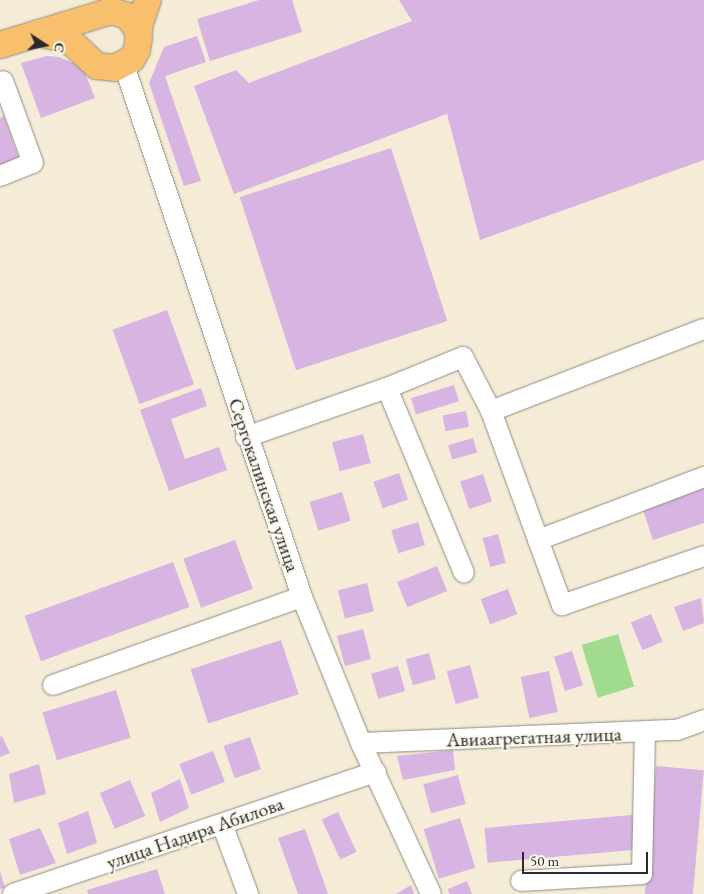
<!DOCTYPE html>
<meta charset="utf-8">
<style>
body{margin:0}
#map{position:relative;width:704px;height:894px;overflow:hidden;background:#f5ecd7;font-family:"EB Garamond",serif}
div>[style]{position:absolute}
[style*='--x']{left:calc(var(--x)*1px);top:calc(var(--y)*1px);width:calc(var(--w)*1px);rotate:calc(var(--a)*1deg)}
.green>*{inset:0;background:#a0db8e;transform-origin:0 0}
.building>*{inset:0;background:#d7b4e2;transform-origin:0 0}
.roads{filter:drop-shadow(0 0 1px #908c81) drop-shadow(0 0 1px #908c81)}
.minor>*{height:20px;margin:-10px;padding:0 10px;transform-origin:10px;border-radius:10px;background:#fff}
.major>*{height:26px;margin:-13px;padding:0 13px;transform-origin:13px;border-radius:13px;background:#f8bf6c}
span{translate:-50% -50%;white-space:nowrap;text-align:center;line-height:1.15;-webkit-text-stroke:4px #fbf7ec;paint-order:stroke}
.street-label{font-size:20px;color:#2b2b2b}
.north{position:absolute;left:20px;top:20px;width:50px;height:50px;-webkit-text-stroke:4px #fbf7ec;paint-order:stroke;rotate:101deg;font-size:14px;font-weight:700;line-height:20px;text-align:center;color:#2b2b2b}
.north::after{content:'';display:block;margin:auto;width:18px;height:22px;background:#2b2b2b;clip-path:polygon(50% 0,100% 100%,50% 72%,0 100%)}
.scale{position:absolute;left:522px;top:852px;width:126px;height:22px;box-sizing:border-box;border:2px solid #2b2b2b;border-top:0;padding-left:6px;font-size:15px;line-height:18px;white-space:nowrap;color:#2b2b2b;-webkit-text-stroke:4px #fbf7ec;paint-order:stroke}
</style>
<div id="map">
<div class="green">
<div style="left:618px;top:634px;width:55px;height:38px;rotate:73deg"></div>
</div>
<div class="building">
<div style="clip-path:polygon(259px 0,292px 0,302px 32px,210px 61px,197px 19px)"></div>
<div style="clip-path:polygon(399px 0,704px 0,704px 160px,480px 240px,447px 114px,234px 194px,194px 86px,236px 70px,249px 83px,412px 21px)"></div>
<div style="clip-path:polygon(197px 36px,206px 62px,165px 76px,201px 181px,184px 186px,149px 83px,164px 47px)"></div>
<div style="clip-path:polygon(47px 56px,59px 57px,78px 65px,85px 73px,95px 98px,41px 118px,21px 63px)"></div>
<div style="clip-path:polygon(4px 116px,20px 162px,0 169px,0 118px)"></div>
<div style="left:391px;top:148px;width:182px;height:159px;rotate:72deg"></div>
<div style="left:167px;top:310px;width:79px;height:58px;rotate:70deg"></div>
<div style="left:454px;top:385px;width:17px;height:45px;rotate:73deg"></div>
<div style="clip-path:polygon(201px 388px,207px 406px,171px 419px,185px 459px,219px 447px,227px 470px,169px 491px,140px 410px)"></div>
<div style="left:466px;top:411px;width:16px;height:24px;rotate:79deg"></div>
<div style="left:363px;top:434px;width:30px;height:32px;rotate:75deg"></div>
<div style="left:473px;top:438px;width:15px;height:26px;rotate:74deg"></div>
<div style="left:399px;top:473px;width:28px;height:27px;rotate:71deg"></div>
<div style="clip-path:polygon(704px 473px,704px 523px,653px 540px,638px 495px)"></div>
<div style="left:483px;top:474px;width:29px;height:24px;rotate:72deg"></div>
<div style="left:342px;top:492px;width:30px;height:34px;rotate:73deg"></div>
<div style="left:418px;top:522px;width:24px;height:28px;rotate:73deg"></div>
<div style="left:498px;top:534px;width:30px;height:16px;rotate:75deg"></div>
<div style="left:235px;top:540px;width:52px;height:55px;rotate:70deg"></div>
<div style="left:173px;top:562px;width:48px;height:158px;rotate:70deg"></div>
<div style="left:437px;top:566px;width:27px;height:43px;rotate:68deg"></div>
<div style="left:367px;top:583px;width:29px;height:30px;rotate:76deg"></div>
<div style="left:508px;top:589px;width:27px;height:29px;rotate:70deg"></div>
<div style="clip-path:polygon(701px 598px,704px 623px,683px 631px,674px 607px)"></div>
<div style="left:651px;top:614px;width:30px;height:22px;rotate:67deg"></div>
<div style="left:363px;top:629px;width:31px;height:27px;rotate:75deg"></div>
<div style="left:281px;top:640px;width:57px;height:95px;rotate:72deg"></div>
<div style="left:572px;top:651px;width:36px;height:19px;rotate:72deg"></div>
<div style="left:429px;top:653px;width:27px;height:24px;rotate:75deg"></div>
<div style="left:470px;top:665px;width:34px;height:24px;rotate:75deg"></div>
<div style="left:398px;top:666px;width:26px;height:28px;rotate:74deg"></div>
<div style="left:549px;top:671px;width:42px;height:29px;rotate:78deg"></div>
<div style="left:116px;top:690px;width:50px;height:77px;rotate:73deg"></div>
<div style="clip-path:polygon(2px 736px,10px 753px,0 757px,0 737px)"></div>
<div style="left:250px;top:737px;width:34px;height:28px;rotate:71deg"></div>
<div style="clip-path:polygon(453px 750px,455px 770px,403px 780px,397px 756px)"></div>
<div style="left:213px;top:751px;width:33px;height:36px;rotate:69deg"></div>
<div style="clip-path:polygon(39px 764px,46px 794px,14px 803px,9px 774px)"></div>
<div style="left:656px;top:766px;width:48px;height:129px;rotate:5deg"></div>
<div style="left:458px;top:775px;width:30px;height:36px;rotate:75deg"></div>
<div style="clip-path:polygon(180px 779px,189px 808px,160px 822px,151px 793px)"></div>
<div style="left:130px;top:780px;width:39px;height:33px;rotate:67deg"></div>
<div style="clip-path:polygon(88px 811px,97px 843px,67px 854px,58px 823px)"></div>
<div style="left:338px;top:812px;width:44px;height:18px;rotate:65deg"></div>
<div style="left:632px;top:815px;width:35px;height:148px;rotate:85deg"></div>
<div style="left:460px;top:818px;width:52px;height:38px;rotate:73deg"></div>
<div style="clip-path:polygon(40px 828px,56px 863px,20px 875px,9px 839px)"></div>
<div style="clip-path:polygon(305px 829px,328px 894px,298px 894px,278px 838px)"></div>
<div style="clip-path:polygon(157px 869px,165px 894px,88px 894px,87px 890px)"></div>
<div style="clip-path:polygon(0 871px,5px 888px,0 889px)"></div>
<div style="clip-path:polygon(467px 881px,472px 894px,449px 894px,448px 889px)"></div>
<div style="clip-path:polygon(411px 885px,414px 894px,396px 894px)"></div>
</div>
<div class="roads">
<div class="minor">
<div style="--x:124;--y:65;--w:561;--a:71.5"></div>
<div style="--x:302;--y:597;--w:157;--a:68"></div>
<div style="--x:361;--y:743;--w:166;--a:65.1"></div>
<div style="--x:0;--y:176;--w:35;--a:-22"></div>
<div style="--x:33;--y:163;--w:87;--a:-110.1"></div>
<div style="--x:387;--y:388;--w:200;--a:67.4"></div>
<div style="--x:491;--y:411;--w:228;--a:-21.1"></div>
<div style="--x:246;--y:437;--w:149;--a:-19.2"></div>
<div style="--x:387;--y:388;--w:82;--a:-22.2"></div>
<div style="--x:463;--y:357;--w:61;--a:62.6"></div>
<div style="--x:491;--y:411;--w:207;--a:69.9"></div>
<div style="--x:562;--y:605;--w:150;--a:-19"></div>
<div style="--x:538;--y:540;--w:178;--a:-20.8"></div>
<div style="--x:53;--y:685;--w:264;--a:-19.5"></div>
<div style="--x:361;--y:743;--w:316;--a:-2.4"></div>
<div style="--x:677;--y:730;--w:29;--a:-20"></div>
<div style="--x:222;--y:824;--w:75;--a:69.6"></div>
<div style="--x:521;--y:881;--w:121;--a:-3.3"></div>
<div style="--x:642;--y:874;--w:141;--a:-88.8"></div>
<div style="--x:13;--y:894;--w:383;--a:-18.6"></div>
</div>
<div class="major">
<div style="--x:38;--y:33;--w:32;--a:13"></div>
<div style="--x:69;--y:40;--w:38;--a:43"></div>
<div style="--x:97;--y:66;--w:18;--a:6"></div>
<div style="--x:115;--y:68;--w:19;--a:-28"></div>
<div style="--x:132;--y:59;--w:10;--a:-61"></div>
<div style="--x:137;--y:50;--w:27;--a:-84"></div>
<div style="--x:140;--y:23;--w:24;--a:-71"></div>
<div style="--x:0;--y:45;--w:116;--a:-17"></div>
<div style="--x:111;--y:11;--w:18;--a:16"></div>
<div style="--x:128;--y:16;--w:18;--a:56"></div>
<div style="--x:138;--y:31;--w:8;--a:83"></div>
</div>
</div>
<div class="street-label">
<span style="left:264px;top:485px;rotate:71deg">Сергокалинская улица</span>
<span style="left:534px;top:737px;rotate:-2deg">Авиаагрегатная улица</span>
<span style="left:195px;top:833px;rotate:-19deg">улица Надира Абилова</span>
</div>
<div class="north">С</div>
<div class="scale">50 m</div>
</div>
